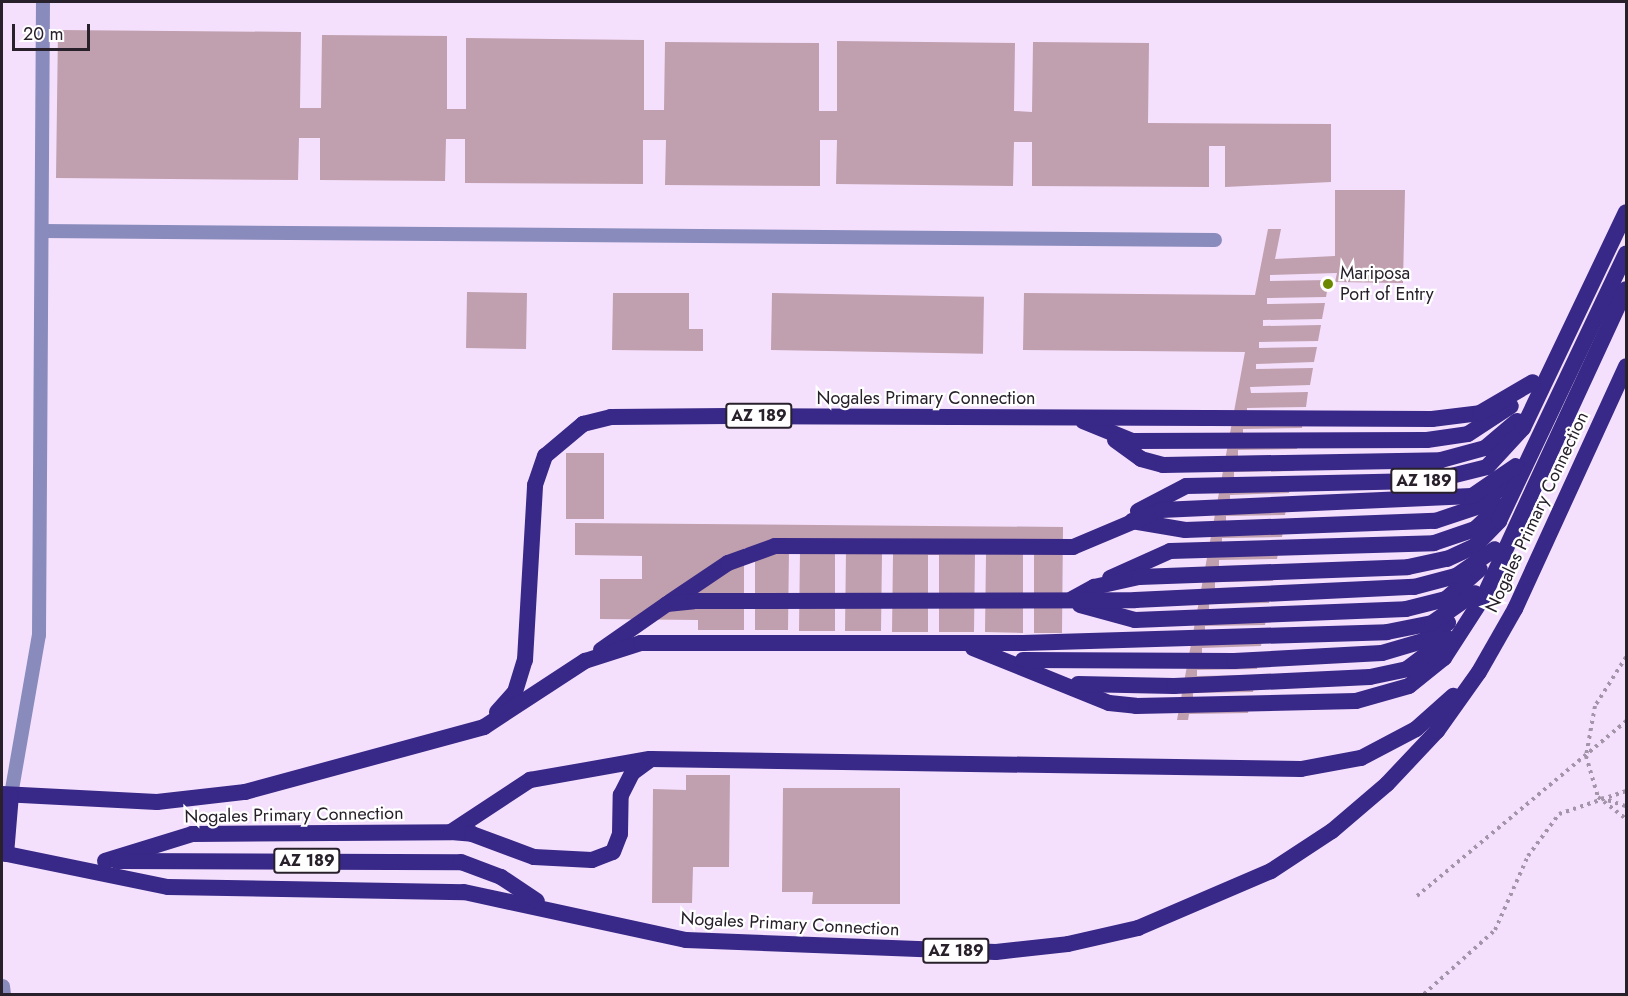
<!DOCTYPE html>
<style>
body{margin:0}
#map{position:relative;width:1628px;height:996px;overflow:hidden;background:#f4e0fc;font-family:Jost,sans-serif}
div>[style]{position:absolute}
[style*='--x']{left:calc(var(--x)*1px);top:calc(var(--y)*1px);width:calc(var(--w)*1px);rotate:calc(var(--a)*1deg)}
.building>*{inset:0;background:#c09fae;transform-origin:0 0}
.path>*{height:4px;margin-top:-2px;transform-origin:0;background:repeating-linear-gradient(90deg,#a394a9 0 3px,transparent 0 7.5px)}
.service>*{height:14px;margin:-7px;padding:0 7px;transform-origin:7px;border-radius:7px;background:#898bbc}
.minor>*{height:15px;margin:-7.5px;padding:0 7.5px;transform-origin:7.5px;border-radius:7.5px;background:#898bbc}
.trunk>*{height:16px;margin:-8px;padding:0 8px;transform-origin:8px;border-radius:8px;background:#382887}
.dots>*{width:16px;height:16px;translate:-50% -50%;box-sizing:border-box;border:3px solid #fff;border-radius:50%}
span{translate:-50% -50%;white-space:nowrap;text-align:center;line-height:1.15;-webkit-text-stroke:4.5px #fff;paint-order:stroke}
.shield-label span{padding:2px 4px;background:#fff;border:2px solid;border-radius:4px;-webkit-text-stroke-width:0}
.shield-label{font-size:16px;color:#28202b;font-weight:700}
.poi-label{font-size:18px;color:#28202b}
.left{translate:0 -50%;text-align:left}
.street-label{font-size:18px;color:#28202b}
.frame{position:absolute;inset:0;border:3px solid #28202b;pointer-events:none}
.scale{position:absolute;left:12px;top:24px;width:78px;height:27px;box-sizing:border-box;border:3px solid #28202b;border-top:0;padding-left:8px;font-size:18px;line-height:21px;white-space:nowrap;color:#28202b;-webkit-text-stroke:4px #fff;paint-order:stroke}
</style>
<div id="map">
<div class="building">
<div style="clip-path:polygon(58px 30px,301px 32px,300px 108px,321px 108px,322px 35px,447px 36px,447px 109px,466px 109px,466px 38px,644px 40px,644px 110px,664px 110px,665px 42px,819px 43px,819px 111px,837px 111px,837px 41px,1015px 43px,1014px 111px,1032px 112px,1033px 42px,1149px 43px,1148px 123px,1331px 124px,1331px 182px,1225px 187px,1225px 146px,1209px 146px,1209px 187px,1032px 186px,1032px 142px,1014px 142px,1013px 186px,836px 184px,837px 140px,820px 140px,820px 186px,665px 185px,666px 140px,643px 140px,643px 184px,465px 183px,465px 139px,446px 139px,445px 181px,320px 180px,320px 138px,299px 138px,298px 180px,56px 178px)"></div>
<div style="clip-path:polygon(1335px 190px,1405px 190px,1403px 283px,1335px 282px,1337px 273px,1270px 275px,1270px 281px,1329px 280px,1326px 297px,1267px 298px,1267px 304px,1325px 303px,1322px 319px,1263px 320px,1263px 326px,1321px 325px,1318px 341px,1259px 342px,1259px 348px,1317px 347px,1314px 362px,1256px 364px,1256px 369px,1313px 368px,1310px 385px,1250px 387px,1251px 393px,1308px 392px,1306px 407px,1247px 408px,1247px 414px,1304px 413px,1302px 428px,1243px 429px,1243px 435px,1301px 434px,1297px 449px,1238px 450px,1238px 456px,1297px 455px,1294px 471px,1234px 472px,1234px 478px,1292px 477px,1289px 493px,1230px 495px,1230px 501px,1288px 499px,1285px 515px,1226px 516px,1226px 522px,1285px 521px,1282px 537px,1222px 538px,1222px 544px,1280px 543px,1277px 559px,1219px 560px,1219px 566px,1276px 565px,1273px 581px,1215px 582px,1215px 588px,1272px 587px,1269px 603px,1209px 604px,1209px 610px,1268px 609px,1265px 625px,1205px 626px,1205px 632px,1264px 631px,1261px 646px,1202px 648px,1202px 654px,1260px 653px,1257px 669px,1197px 670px,1197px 676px,1256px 675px,1253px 692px,1193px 693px,1193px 699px,1251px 698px,1248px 713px,1189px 714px,1188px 720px,1177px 720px,1245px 352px,1023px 350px,1024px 293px,1255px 295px,1268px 229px,1281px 229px,1275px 259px,1335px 256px)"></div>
<div style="left:467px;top:292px;width:60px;height:56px;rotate:1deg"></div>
<div style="clip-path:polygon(613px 293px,689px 293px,689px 329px,703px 329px,703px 351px,612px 350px)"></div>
<div style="left:772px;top:293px;width:212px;height:57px;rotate:1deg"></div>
<div style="left:566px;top:453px;width:38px;height:66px"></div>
<div style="clip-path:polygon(575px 523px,1063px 527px,1062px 633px,1034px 633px,1034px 553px,1023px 553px,1023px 633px,985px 632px,986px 554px,975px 554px,974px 632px,939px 632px,939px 555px,928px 555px,928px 632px,892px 632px,893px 554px,882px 554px,881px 631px,845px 631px,846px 550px,835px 550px,835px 631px,799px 631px,800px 550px,789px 550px,788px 630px,755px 630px,755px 548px,744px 548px,744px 630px,698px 630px,698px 620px,600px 619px,600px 579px,642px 579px,642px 556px,575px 555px)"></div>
<div style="clip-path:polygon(686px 775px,730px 775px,729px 867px,693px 867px,692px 903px,652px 903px,653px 789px,686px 790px)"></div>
<div style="clip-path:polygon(783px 788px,900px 788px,900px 904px,812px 904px,813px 892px,782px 892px)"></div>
</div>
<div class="path">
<div style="--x:1626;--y:657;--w:58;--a:122.3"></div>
<div style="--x:1595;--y:706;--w:51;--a:100.2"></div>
<div style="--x:1586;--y:756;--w:43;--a:73.7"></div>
<div style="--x:1598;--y:797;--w:36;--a:38"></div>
<div style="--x:1601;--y:798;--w:26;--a:18"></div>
<div style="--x:1417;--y:896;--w:273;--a:-39.9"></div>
<div style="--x:1424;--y:994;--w:96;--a:-42"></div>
<div style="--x:1495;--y:930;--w:81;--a:-66"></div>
<div style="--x:1528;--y:856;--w:52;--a:-53.6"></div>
<div style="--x:1559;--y:814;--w:71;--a:-18.9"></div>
</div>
<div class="service">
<div style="--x:42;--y:231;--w:1173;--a:0.44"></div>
<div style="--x:11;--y:795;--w:162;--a:-80.1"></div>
<div style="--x:39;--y:635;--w:633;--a:-89.64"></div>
</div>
<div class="minor">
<div style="--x:2;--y:986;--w:8;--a:83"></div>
</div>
<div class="trunk">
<div style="--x:1083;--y:421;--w:53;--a:22.2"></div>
<div style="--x:1132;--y:441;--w:295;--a:-0.2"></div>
<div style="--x:1427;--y:440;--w:41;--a:-8.3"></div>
<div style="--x:1468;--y:434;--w:51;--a:-33.1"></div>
<div style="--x:1115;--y:440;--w:32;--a:36"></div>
<div style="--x:1141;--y:459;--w:23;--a:15"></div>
<div style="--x:1163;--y:465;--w:278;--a:-1"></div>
<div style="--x:1441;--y:460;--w:46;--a:-15.3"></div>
<div style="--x:1485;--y:448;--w:42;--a:-40.2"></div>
<div style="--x:1138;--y:511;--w:54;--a:-27.5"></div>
<div style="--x:1186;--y:486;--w:245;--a:-1.2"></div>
<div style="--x:1431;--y:481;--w:58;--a:-14"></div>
<div style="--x:1487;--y:467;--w:53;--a:-47.3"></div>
<div style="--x:1523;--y:428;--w:239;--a:-64.5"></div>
<div style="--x:1132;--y:521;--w:54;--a:9.6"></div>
<div style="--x:1185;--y:530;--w:250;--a:-2.1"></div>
<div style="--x:1435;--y:521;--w:54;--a:-18.4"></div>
<div style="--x:1486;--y:504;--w:27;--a:-51"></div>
<div style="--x:1110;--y:578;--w:66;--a:-24.2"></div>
<div style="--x:1170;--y:551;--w:264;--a:-1.7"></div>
<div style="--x:1434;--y:543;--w:43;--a:-18.9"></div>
<div style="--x:1475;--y:529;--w:33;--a:-43"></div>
<div style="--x:1072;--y:599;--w:25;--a:-29"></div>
<div style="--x:1094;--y:587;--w:46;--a:-12.5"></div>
<div style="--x:1139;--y:577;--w:269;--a:-2.1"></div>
<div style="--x:1408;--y:567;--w:40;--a:-12"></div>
<div style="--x:1447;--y:559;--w:31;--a:-25"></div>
<div style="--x:1475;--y:546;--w:35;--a:-46"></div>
<div style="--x:1499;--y:521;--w:296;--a:-64.6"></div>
<div style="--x:670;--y:602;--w:70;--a:-33.9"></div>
<div style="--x:728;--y:563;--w:50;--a:-19.9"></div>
<div style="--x:775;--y:546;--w:298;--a:0.2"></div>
<div style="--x:1073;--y:547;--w:95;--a:-22.8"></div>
<div style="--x:1161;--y:510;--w:311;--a:-2.6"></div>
<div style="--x:1472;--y:496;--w:53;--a:-34.3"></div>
<div style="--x:1080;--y:605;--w:57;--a:15.3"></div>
<div style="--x:1135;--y:620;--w:271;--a:-2.3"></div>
<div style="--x:1406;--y:609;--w:41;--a:-14"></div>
<div style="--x:1446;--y:599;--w:45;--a:-41.4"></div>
<div style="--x:973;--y:648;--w:147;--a:22"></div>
<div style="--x:1109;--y:703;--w:27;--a:6"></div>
<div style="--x:1136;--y:706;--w:220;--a:-1.3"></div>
<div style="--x:1356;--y:701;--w:55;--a:-15.8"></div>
<div style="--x:1409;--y:686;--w:45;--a:-38.7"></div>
<div style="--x:1444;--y:658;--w:74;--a:-57.2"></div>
<div style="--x:1484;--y:596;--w:338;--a:-65.2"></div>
<div style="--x:601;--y:650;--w:80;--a:-34.9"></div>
<div style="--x:667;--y:604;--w:27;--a:-6"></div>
<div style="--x:694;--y:601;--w:441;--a:-0.1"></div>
<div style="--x:1135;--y:600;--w:279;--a:-2.7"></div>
<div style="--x:1414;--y:587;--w:43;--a:-14.7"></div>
<div style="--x:1456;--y:576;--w:47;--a:-34.7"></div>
<div style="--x:1023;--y:660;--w:211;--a:0.3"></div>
<div style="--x:1234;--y:661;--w:148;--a:-3.1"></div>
<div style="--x:1382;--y:653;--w:43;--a:-16.3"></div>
<div style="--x:1423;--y:641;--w:31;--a:-36"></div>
<div style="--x:1078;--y:684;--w:96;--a:1.2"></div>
<div style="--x:1174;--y:686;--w:196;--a:-2.6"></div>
<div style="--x:1370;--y:677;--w:38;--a:-12"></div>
<div style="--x:1407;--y:669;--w:51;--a:-37.1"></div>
<div style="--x:497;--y:712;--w:27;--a:-48"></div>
<div style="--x:515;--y:692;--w:34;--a:-73"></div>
<div style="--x:525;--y:660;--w:175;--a:-86.7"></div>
<div style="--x:535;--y:485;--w:31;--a:-71"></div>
<div style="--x:545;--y:456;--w:50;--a:-40.1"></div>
<div style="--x:583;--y:424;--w:29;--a:-14"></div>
<div style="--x:611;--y:417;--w:118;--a:-0.5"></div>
<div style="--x:729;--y:416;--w:703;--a:0.24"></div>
<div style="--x:1432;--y:419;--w:48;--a:-7.1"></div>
<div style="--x:1480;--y:413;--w:61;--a:-30.3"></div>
<div style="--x:2;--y:794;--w:155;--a:3"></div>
<div style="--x:157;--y:802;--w:89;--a:-6.5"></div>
<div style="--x:245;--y:792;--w:248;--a:-15.2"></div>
<div style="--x:484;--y:727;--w:121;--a:-33.2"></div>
<div style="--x:585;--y:661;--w:59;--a:-17.8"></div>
<div style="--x:641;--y:643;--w:382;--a:0"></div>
<div style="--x:1023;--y:643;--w:364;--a:-1.7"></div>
<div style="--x:1387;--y:632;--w:46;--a:-11.3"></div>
<div style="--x:1432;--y:623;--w:52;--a:-34.9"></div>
<div style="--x:451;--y:832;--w:95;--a:-33.4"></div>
<div style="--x:530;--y:780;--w:121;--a:-10"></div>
<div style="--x:2;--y:853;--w:169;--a:11.6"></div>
<div style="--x:168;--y:887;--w:296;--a:1"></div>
<div style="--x:464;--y:892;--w:227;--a:12.2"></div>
<div style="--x:686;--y:940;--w:310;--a:2.2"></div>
<div style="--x:996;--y:952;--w:72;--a:-6.3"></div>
<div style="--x:1068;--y:944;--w:72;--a:-12.9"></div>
<div style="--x:1138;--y:928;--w:145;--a:-23.2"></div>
<div style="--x:1271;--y:871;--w:73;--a:-33.3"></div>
<div style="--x:1332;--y:831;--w:72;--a:-40.5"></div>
<div style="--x:1387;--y:784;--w:73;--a:-46.7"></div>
<div style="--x:1437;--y:731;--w:72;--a:-54.6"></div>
<div style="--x:1479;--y:672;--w:73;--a:-60.3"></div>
<div style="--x:1515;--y:609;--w:267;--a:-65.4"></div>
<div style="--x:6;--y:854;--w:59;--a:-85.2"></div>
<div style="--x:105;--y:861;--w:91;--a:-17.2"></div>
<div style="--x:192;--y:834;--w:259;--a:-0.4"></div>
<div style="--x:451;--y:832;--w:21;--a:5"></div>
<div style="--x:472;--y:834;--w:66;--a:20.4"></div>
<div style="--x:534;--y:857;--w:58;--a:3"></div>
<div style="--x:592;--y:860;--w:22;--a:-21"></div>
<div style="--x:613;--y:852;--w:19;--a:-69"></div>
<div style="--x:620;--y:834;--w:39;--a:-89"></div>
<div style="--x:621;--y:795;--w:25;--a:-63"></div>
<div style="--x:632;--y:773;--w:24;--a:-36"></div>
<div style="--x:651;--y:759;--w:650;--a:0.88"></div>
<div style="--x:1301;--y:769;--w:61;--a:-10.4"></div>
<div style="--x:1361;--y:758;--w:62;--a:-27.8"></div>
<div style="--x:1416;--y:729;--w:50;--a:-41.7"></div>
<div style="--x:117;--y:861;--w:344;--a:0.2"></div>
<div style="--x:461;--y:862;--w:43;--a:20.6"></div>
<div style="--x:501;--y:877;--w:43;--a:33.7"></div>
</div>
<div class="dots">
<div style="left:1328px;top:284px;background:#6c8800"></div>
</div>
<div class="shield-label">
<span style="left:759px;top:416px">AZ 189</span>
<span style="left:1424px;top:481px">AZ 189</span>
<span style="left:307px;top:861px">AZ 189</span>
<span style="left:956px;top:951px">AZ 189</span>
</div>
<div class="poi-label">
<span class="left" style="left:1340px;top:284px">Mariposa<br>Port of Entry</span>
</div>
<div class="street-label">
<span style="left:926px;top:398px">Nogales Primary Connection</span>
<span style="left:1537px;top:512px;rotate:-65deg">Nogales Primary Connection</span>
<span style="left:294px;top:815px;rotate:-1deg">Nogales Primary Connection</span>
<span style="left:790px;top:924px;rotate:3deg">Nogales Primary Connection</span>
</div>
<div class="frame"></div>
<div class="scale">20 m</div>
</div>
